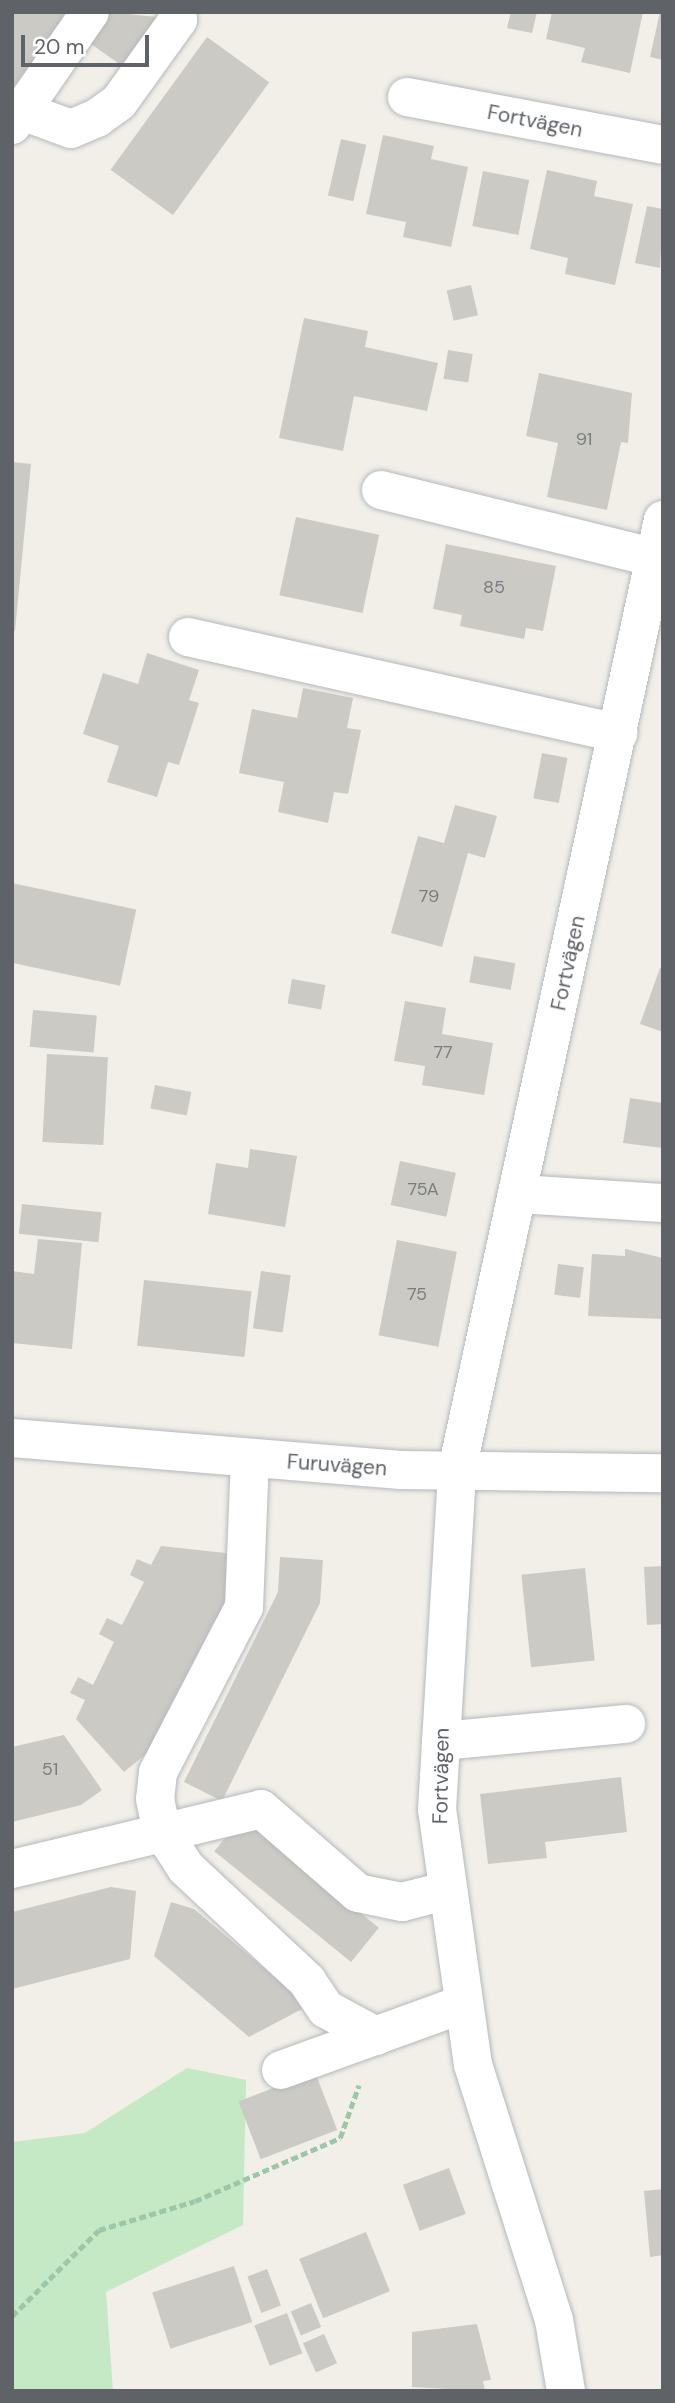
<!DOCTYPE html>
<meta charset="utf-8">
<style>
body{margin:0}
#map{position:relative;width:675px;height:2403px;overflow:hidden;background:#f1efe8;font-family:"DM Sans",sans-serif}
div>[style]{position:absolute}
[style*='--x']{left:calc(var(--x)*1px);top:calc(var(--y)*1px);width:calc(var(--w)*1px);rotate:calc(var(--a)*1deg)}
.green>*{inset:0;background:#c5e8c5}
.building>*{inset:0;background:#cccac5;transform-origin:0 0}
.path>*{height:4.5px;margin-top:-2.25px;transform-origin:0;background:repeating-linear-gradient(90deg,#9cc7a9 0 7px,transparent 0 10.5px)}
.roads{filter:drop-shadow(0 0 2px #b5b8bc) drop-shadow(0 0 2px #b5b8bc)}
.street>*{height:38px;margin:-19px;padding:0 19px;transform-origin:19px;border-radius:19px;background:#fff}
span{translate:-50% -50%;white-space:nowrap;text-align:center;line-height:1.15;-webkit-text-stroke:5px #fff;paint-order:stroke}
.number-label{font-size:18px;color:#7a7d7f}
.number-label span{-webkit-text-stroke-width:0}
.street-label{font-size:21px;color:#5f6368}
.frame{position:absolute;inset:0;border:14px solid #5f6368;pointer-events:none}
.scale{position:absolute;left:21px;top:35px;width:128px;height:32px;box-sizing:border-box;border:4px solid #5f6368;border-top:0;padding-left:9px;font-size:21px;line-height:24px;white-space:nowrap;color:#5f6368;-webkit-text-stroke:5px #fff;paint-order:stroke}
</style>
<div id="map">
<div class="green">
<div style="clip-path:polygon(187px 2068px,246px 2080px,243px 2225px,106px 2292px,113px 2391px,12px 2391px,12px 2142px,85px 2133px)"></div>
</div>
<div class="building">
<div style="clip-path:polygon(12px 12px,69px 12px,12px 89px)"></div>
<div style="clip-path:polygon(108px 12px,157px 17px,122px 66px,87px 41px)"></div>
<div style="clip-path:polygon(511px 12px,537px 12px,532px 33px,507px 28px)"></div>
<div style="clip-path:polygon(552px 12px,643px 12px,630px 73px,581px 62px,585px 48px,546px 39px)"></div>
<div style="clip-path:polygon(660px 12px,663px 12px,663px 60px,650px 57px)"></div>
<div style="left:207px;top:37px;width:77px;height:164px;rotate:36deg"></div>
<div style="clip-path:polygon(383px 135px,434px 146px,431px 159px,468px 167px,451px 247px,403px 237px,406px 222px,366px 214px)"></div>
<div style="left:341px;top:139px;width:26px;height:58px;rotate:13deg"></div>
<div style="clip-path:polygon(547px 170px,597px 181px,594px 196px,633px 204px,615px 285px,565px 274px,568px 258px,530px 249px)"></div>
<div style="left:483px;top:171px;width:47px;height:56px;rotate:11deg"></div>
<div style="clip-path:polygon(647px 206px,663px 209px,660px 268px,635px 263px)"></div>
<div style="left:471px;top:285px;width:31px;height:25px;rotate:77deg"></div>
<div style="clip-path:polygon(304px 318px,368px 331px,365px 347px,438px 363px,427px 411px,354px 396px,343px 451px,279px 438px)"></div>
<div style="left:448px;top:350px;width:25px;height:29px;rotate:9deg"></div>
<div style="clip-path:polygon(539px 373px,632px 393px,628px 443px,621px 442px,607px 510px,547px 497px,558px 443px,526px 436px)"></div>
<div style="clip-path:polygon(12px 462px,31px 464px,15px 631px,12px 631px)"></div>
<div style="left:296px;top:517px;width:85px;height:80px;rotate:12deg"></div>
<div style="clip-path:polygon(446px 544px,556px 566px,543px 631px,526px 628px,524px 639px,460px 626px,462px 615px,433px 609px)"></div>
<div style="clip-path:polygon(147px 653px,199px 670px,189px 700px,199px 703px,179px 765px,168px 762px,157px 797px,107px 782px,119px 746px,83px 734px,103px 673px,138px 684px)"></div>
<div style="clip-path:polygon(303px 688px,353px 698px,347px 728px,361px 730px,348px 794px,334px 792px,328px 823px,278px 812px,284px 782px,239px 773px,252px 709px,297px 718px)"></div>
<div style="left:542px;top:753px;width:26px;height:46px;rotate:11deg"></div>
<div style="clip-path:polygon(455px 805px,497px 816px,485px 858px,468px 853px,442px 947px,391px 933px,418px 836px,444px 843px)"></div>
<div style="left:12px;top:883px;width:127px;height:78px;rotate:12deg"></div>
<div style="left:474px;top:956px;width:42px;height:27px;rotate:10deg"></div>
<div style="clip-path:polygon(660px 968px,663px 969px,663px 1032px,640px 1024px)"></div>
<div style="left:292px;top:979px;width:34px;height:25px;rotate:10deg"></div>
<div style="clip-path:polygon(405px 1001px,446px 1008px,442px 1034px,493px 1043px,484px 1095px,422px 1085px,425px 1066px,394px 1061px)"></div>
<div style="left:33px;top:1010px;width:64px;height:37px;rotate:5deg"></div>
<div style="left:47px;top:1054px;width:61px;height:88px;rotate:3deg"></div>
<div style="left:155px;top:1085px;width:37px;height:24px;rotate:11deg"></div>
<div style="clip-path:polygon(630px 1098px,663px 1103px,663px 1148px,623px 1143px)"></div>
<div style="clip-path:polygon(250px 1149px,297px 1156px,285px 1227px,208px 1214px,216px 1163px,248px 1168px)"></div>
<div style="left:400px;top:1161px;width:57px;height:45px;rotate:12deg"></div>
<div style="left:22px;top:1204px;width:80px;height:30px;rotate:6deg"></div>
<div style="clip-path:polygon(38px 1239px,82px 1243px,72px 1349px,12px 1343px,12px 1271px,34px 1274px)"></div>
<div style="left:397px;top:1240px;width:61px;height:97px;rotate:11deg"></div>
<div style="clip-path:polygon(625px 1249px,663px 1258px,663px 1319px,588px 1316px,592px 1254px,625px 1256px)"></div>
<div style="left:558px;top:1264px;width:26px;height:31px;rotate:7deg"></div>
<div style="left:261px;top:1271px;width:30px;height:58px;rotate:8deg"></div>
<div style="left:144px;top:1280px;width:108px;height:66px;rotate:6deg"></div>
<div style="clip-path:polygon(161px 1546px,235px 1554px,234px 1582px,224px 1602px,235px 1608px,228px 1623px,216px 1618px,146px 1754px,124px 1772px,76px 1719px,85px 1700px,70px 1693px,78px 1677px,93px 1685px,114px 1642px,99px 1634px,107px 1618px,122px 1625px,144px 1582px,130px 1575px,137px 1559px,151px 1565px)"></div>
<div style="clip-path:polygon(280px 1557px,323px 1560px,320px 1603px,222px 1801px,184px 1782px,278px 1592px)"></div>
<div style="clip-path:polygon(663px 1566px,663px 1624px,647px 1625px,644px 1567px)"></div>
<div style="left:585px;top:1568px;width:93px;height:64px;rotate:84deg"></div>
<div style="clip-path:polygon(64px 1735px,102px 1790px,81px 1805px,12px 1822px,12px 1747px)"></div>
<div style="clip-path:polygon(621px 1777px,627px 1832px,545px 1842px,547px 1858px,488px 1864px,480px 1794px)"></div>
<div style="left:242px;top:1817px;width:176px;height:44px;rotate:39deg"></div>
<div style="clip-path:polygon(111px 1887px,136px 1891px,130px 1959px,12px 1989px,12px 1912px)"></div>
<div style="clip-path:polygon(171px 1902px,194px 1909px,290px 1990px,302px 2009px,249px 2037px,154px 1956px)"></div>
<div style="left:315px;top:2072px;width:62px;height:82px;rotate:69deg"></div>
<div style="left:449px;top:2168px;width:49px;height:49px;rotate:70deg"></div>
<div style="clip-path:polygon(663px 2189px,663px 2255px,650px 2257px,644px 2191px)"></div>
<div style="left:366px;top:2232px;width:64px;height:72px;rotate:68deg"></div>
<div style="left:234px;top:2266px;width:59px;height:86px;rotate:72deg"></div>
<div style="left:267px;top:2269px;width:39px;height:21px;rotate:69deg"></div>
<div style="left:311px;top:2303px;width:26px;height:22px;rotate:67deg"></div>
<div style="left:287px;top:2313px;width:43px;height:35px;rotate:69deg"></div>
<div style="clip-path:polygon(477px 2324px,491px 2380px,483px 2381px,485px 2391px,412px 2387px,412px 2332px)"></div>
<div style="left:324px;top:2334px;width:32px;height:23px;rotate:66deg"></div>
</div>
<div class="path">
<div style="--x:12;--y:2316;--w:122;--a:-44.7"></div>
<div style="--x:99;--y:2230;--w:100;--a:-16.8"></div>
<div style="--x:195;--y:2201;--w:158;--a:-23.5"></div>
<div style="--x:340;--y:2138;--w:56;--a:-70.3"></div>
</div>
<div class="roads">
<div class="street">
<div style="--x:407;--y:97;--w:260;--a:10.6"></div>
<div style="--x:22;--y:111;--w:52;--a:20.2"></div>
<div style="--x:71;--y:129;--w:28;--a:-23"></div>
<div style="--x:97;--y:118;--w:27;--a:-36"></div>
<div style="--x:119;--y:102;--w:101;--a:-54.3"></div>
<div style="--x:178;--y:20;--w:8;--a:-97"></div>
<div style="--x:12;--y:125;--w:137;--a:-55.4"></div>
<div style="--x:381;--y:490;--w:282;--a:13.9"></div>
<div style="--x:188;--y:637;--w:441;--a:12.6"></div>
<div style="--x:518;--y:1194;--w:145;--a:3.6"></div>
<div style="--x:12;--y:1438;--w:390;--a:4.7"></div>
<div style="--x:401;--y:1470;--w:262;--a:0.7"></div>
<div style="--x:250;--y:1458;--w:149;--a:92.3"></div>
<div style="--x:244;--y:1607;--w:186;--a:117.5"></div>
<div style="--x:158;--y:1772;--w:27;--a:96"></div>
<div style="--x:155;--y:1799;--w:33;--a:78"></div>
<div style="--x:162;--y:1831;--w:44;--a:57"></div>
<div style="--x:186;--y:1868;--w:166;--a:43"></div>
<div style="--x:307;--y:1981;--w:34;--a:56"></div>
<div style="--x:326;--y:2009;--w:57;--a:28.4"></div>
<div style="--x:441;--y:1741;--w:186;--a:-5.3"></div>
<div style="--x:12;--y:1869;--w:256;--a:-13.5"></div>
<div style="--x:261;--y:1809;--w:128;--a:40.9"></div>
<div style="--x:358;--y:1893;--w:45;--a:11.6"></div>
<div style="--x:402;--y:1902;--w:44;--a:-14.3"></div>
<div style="--x:281;--y:2070;--w:194;--a:-19.9"></div>
<div style="--x:566;--y:2391;--w:72;--a:-99.6"></div>
<div style="--x:554;--y:2320;--w:268;--a:-107.6"></div>
<div style="--x:473;--y:2065;--w:258;--a:-98"></div>
<div style="--x:437;--y:1810;--w:341;--a:-86.6"></div>
<div style="--x:457;--y:1470;--w:972;--a:-77.77"></div>
</div>
</div>
<div class="number-label">
<span style="left:584px;top:439px">91</span>
<span style="left:494px;top:587px">85</span>
<span style="left:429px;top:896px">79</span>
<span style="left:443px;top:1052px">77</span>
<span style="left:423px;top:1189px">75A</span>
<span style="left:417px;top:1294px">75</span>
<span style="left:50px;top:1769px">51</span>
</div>
<div class="street-label">
<span style="left:535px;top:121px;rotate:11deg">Fortvägen</span>
<span style="left:568px;top:963px;rotate:-78deg">Fortvägen</span>
<span style="left:337px;top:1465px;rotate:4deg">Furuvägen</span>
<span style="left:441px;top:1776px;rotate:-89deg">Fortvägen</span>
</div>
<div class="frame"></div>
<div class="scale">20 m</div>
</div>
